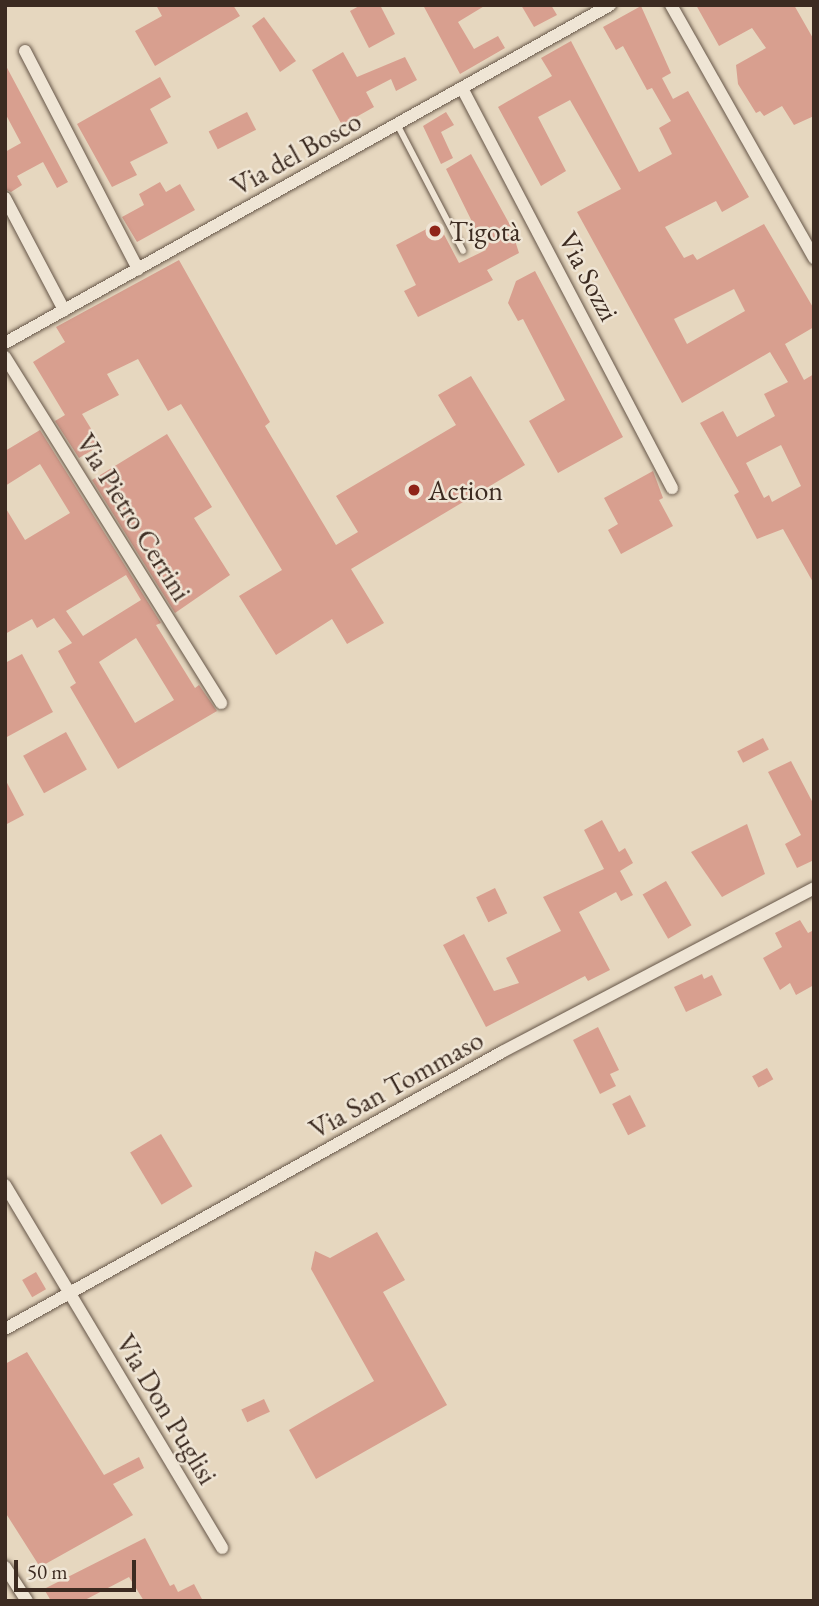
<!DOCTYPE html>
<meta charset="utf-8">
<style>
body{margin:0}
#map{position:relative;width:819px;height:1606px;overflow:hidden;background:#e6d7bf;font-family:"EB Garamond",serif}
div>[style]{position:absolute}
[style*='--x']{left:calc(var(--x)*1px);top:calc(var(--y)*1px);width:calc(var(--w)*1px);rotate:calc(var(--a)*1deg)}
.building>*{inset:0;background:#d89f8f;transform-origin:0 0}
.roads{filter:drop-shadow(0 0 2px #665648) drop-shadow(0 0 2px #665648)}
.service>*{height:6px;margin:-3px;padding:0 3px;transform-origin:3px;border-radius:3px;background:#efe5d5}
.minor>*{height:12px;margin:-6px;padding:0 6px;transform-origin:6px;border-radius:6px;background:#efe5d5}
.dots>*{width:19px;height:19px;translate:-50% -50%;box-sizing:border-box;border:4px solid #efe5d5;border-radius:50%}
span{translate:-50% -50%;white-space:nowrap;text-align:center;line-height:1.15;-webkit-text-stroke:5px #efe5d5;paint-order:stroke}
.street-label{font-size:28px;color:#3c2b21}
.poi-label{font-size:28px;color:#3c2b21}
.left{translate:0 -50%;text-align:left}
.frame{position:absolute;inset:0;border:7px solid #3c2b21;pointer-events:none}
.scale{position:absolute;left:14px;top:1560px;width:122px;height:32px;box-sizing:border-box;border:4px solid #3c2b21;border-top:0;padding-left:9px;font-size:21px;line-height:24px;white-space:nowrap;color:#3c2b21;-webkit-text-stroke:5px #efe5d5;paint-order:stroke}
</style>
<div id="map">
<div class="building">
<div style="clip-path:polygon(156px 5px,233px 5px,240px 16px,155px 66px,135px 31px,162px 16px)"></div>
<div style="clip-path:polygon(361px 5px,380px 5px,395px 34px,369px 48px,350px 11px)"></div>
<div style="clip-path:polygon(423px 5px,486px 5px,458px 22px,474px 49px,498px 36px,505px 48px,460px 74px)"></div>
<div style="clip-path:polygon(521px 5px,551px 5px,557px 15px,534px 27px)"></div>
<div style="clip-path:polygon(696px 5px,794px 5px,814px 40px,814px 116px,794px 125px,782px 106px,764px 116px,760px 111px,756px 113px,738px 84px,736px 65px,766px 48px,752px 28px,719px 46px)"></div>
<div style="clip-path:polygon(evenodd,641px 6px,671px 73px,662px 78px,673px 99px,688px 91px,749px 197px,722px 212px,716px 201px,665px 227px,684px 258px,693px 254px,697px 260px,764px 224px,814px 309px,814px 327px,785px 344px,804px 380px,814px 374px,814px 584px,783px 529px,757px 539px,734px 495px,739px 492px,700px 423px,723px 411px,737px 437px,775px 416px,764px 394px,788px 382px,770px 352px,682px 403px,577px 212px,621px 189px,570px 100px,538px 117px,566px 171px,541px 186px,498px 107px,552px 76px,541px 58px,571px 41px,639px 172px,672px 154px,659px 128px,671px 121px,652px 88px,647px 90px,623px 46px,616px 50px,603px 27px,641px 6px,734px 289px,745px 311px,687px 344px,674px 319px,734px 289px,641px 6px,781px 445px,801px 486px,772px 502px,769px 495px,764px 498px,746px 463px,781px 445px)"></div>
<div style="clip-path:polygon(264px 17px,296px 61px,280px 72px,252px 26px)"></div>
<div style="clip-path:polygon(343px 52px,357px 77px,405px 57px,417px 80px,396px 91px,391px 79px,366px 92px,374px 107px,342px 125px,312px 70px)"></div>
<div style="clip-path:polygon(5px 64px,68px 182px,57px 188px,43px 162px,17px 176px,22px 185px,11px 192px,5px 189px,5px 152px,21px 143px,5px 113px)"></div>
<div style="clip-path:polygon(160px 77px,171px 97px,150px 109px,168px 143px,130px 162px,137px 175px,112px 187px,77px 124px)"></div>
<div style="left:247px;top:112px;width:20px;height:43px;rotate:63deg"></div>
<div style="clip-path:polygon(446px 112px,454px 125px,441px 132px,453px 158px,441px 164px,423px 126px)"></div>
<div style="clip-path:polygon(471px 154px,510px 225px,519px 253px,487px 270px,493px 280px,418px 317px,404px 291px,416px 285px,396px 245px,438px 223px,459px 263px,486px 250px,446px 169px)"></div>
<div style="clip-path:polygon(160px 182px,166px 192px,180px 184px,195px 210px,137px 242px,122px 217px,144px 205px,139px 194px)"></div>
<div style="clip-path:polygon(179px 260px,270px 422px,265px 426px,336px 545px,358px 532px,336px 496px,456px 425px,438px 395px,471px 376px,525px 465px,351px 569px,384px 623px,347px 644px,332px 619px,276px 655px,239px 596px,282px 570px,181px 404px,168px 411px,138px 359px,107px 374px,119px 395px,82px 414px,101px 445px,79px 458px,55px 421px,65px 415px,33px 362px,65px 342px,56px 327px)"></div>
<div style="clip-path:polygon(535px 271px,623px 437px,558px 473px,529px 421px,565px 400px,523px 319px,518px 321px,508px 303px,516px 281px)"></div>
<div style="clip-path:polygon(evenodd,40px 430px,161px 623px,156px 625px,195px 688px,199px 685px,217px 711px,118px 769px,70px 687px,76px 683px,58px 651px,72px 643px,54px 618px,37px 628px,32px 619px,5px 634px,5px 507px,25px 540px,70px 513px,40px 464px,5px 486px,5px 451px,40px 430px,126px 575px,141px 600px,83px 636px,66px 611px,126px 575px,40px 430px,136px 638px,174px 700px,135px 723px,99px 662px,136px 638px)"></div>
<div style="clip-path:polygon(167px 434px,212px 507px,194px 518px,230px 575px,175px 613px,92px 480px)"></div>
<div style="clip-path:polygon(653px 471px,663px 498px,659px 500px,673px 526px,621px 554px,608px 530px,618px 524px,604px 498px)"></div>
<div style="clip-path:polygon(22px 654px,53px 712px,5px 738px,5px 663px)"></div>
<div style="left:66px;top:732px;width:43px;height:49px;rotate:61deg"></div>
<div style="left:763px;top:738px;width:13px;height:29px;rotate:63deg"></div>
<div style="clip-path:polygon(791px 761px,814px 805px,814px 860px,797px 868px,785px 844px,801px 835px,768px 772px)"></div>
<div style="clip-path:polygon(5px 779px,24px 815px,5px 825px)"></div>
<div style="clip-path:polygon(602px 820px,619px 852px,625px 848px,633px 863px,620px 871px,633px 895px,621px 901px,616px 892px,579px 912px,610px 970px,588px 981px,585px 976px,486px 1027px,443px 945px,464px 934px,494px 991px,519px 983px,506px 958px,561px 931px,543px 897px,604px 869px,584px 830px)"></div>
<div style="clip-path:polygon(747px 824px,765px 874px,722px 897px,691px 852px)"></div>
<div style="left:666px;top:881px;width:51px;height:27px;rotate:60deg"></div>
<div style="left:495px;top:888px;width:28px;height:21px;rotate:64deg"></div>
<div style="clip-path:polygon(800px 920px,808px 933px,814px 930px,814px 985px,796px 995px,790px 983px,780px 990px,763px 958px,782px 947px,775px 933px)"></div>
<div style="clip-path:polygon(702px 974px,704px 979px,712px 975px,722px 995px,686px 1012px,674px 987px)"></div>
<div style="clip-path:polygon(598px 1027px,619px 1070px,610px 1074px,616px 1086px,600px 1094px,573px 1040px)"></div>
<div style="left:767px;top:1068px;width:13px;height:17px;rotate:61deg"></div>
<div style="left:630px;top:1095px;width:35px;height:20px;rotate:63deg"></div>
<div style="left:161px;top:1134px;width:61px;height:36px;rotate:59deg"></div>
<div style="clip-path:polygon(377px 1232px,405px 1280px,383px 1292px,447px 1405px,316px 1479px,289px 1430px,374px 1381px,311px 1269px,315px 1251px,330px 1258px)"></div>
<div style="left:36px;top:1272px;width:20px;height:16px;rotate:60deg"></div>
<div style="clip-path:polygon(27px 1352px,104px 1475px,139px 1457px,144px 1468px,113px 1484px,133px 1515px,40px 1567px,5px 1512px,5px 1364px)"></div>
<div style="left:264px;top:1399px;width:14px;height:25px;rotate:65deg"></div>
<div style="clip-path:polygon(145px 1538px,170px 1586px,174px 1584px,178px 1592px,194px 1584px,203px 1601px,144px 1601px,129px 1577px,83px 1601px,51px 1601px,44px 1589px)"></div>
</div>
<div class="roads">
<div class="service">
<div style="--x:397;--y:124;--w:143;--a:62.5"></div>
</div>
<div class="minor">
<div style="--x:671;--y:5;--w:291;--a:60.5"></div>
<div style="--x:25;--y:51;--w:246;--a:62.6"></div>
<div style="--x:462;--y:88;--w:452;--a:62.3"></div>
<div style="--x:5;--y:198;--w:127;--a:62.2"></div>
<div style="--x:5;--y:343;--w:693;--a:-29.19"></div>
<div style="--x:5;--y:357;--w:408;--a:58"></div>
<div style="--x:5;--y:1185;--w:423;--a:59.1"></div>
<div style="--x:5;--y:1329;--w:569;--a:-29.13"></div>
<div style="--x:502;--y:1052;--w:352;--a:-27.7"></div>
<div style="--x:5;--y:1567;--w:40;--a:57.1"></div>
</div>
</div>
<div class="dots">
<div style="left:435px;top:231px;background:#8f2418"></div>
<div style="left:414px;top:490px;background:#8f2418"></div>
</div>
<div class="street-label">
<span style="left:296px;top:153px;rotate:-29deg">Via del Bosco</span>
<span style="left:589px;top:276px;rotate:62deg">Via Sozzi</span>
<span style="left:134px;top:517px;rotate:58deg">Via Pietro Cerrini</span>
<span style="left:396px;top:1084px;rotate:-29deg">Via San Tommaso</span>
<span style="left:167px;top:1409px;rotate:59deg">Via Don Puglisi</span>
</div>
<div class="poi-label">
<span class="left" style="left:449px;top:231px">Tigotà</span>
<span class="left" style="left:428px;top:490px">Action</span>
</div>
<div class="frame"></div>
<div class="scale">50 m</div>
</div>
